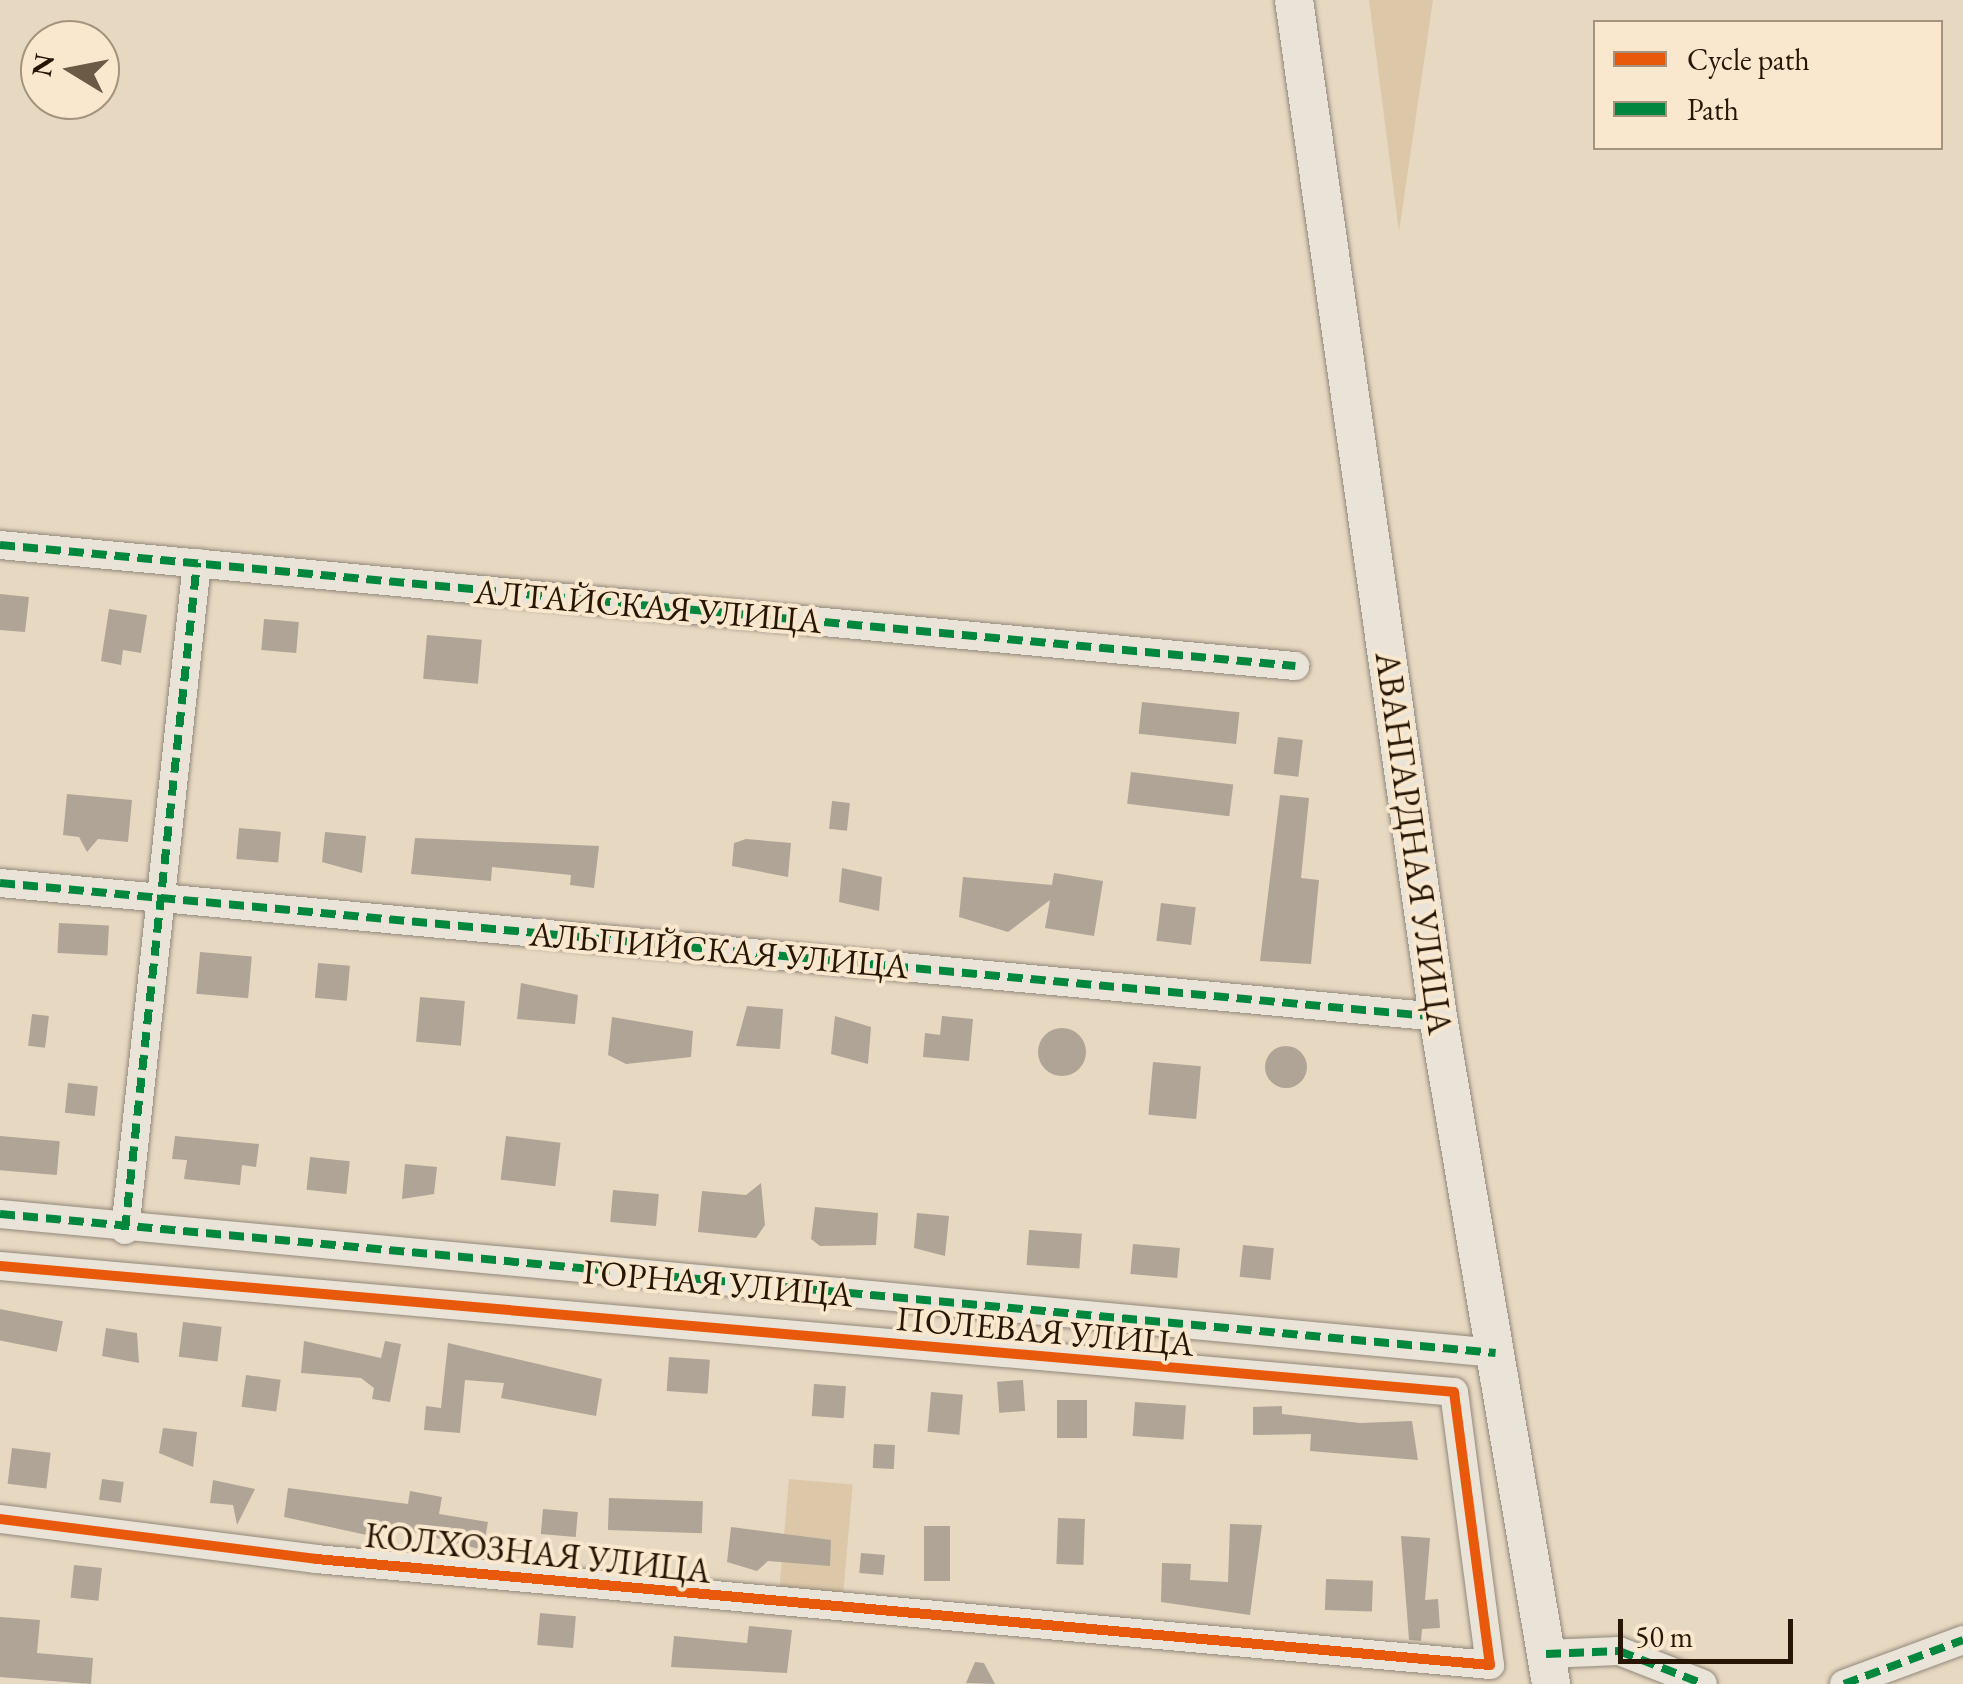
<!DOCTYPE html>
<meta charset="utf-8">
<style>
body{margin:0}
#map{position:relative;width:1963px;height:1684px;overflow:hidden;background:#e7d8c2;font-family:"EB Garamond",serif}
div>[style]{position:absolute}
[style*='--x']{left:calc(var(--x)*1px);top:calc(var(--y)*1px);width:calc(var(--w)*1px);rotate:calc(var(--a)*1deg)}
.green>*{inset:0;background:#dcc8a9;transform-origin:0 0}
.building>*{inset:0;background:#afa495;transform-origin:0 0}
.round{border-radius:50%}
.roads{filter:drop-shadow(0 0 2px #928879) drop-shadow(0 0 2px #928879)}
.minor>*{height:28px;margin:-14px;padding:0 14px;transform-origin:14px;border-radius:14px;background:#eae3d8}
.secondary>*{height:38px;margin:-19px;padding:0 19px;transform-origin:19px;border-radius:19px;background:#eae3d8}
.quiet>*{height:8px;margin-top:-4px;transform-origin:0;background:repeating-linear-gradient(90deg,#00873e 0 15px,transparent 0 23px)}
.cycleway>*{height:10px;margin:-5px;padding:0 5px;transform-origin:5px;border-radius:5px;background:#e8590c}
span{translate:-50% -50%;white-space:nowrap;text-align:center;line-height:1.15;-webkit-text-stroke:8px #f9e8ce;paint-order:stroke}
.street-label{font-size:35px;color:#271603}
.legend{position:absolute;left:1593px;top:20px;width:350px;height:130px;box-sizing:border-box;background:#f9e8ce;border:2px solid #a5947d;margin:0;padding:12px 18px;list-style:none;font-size:30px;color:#271603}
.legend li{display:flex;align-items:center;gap:20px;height:50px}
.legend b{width:50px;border:2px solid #a5947d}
.north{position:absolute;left:20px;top:20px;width:100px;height:100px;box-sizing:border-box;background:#f9e8ce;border:2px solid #a5947d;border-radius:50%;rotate:280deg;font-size:28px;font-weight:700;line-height:40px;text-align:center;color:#271603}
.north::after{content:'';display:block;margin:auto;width:35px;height:45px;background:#6a5a46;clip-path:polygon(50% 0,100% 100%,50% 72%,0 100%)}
.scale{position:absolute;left:1618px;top:1619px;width:175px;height:45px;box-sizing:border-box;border:5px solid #271603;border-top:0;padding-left:12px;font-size:30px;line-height:35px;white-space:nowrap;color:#271603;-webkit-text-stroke:8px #f9e8ce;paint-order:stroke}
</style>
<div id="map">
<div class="green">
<div style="clip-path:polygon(1369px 0,1433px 0,1399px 232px)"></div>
<div style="left:789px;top:1479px;width:64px;height:113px;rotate:5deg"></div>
</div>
<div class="building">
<div style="clip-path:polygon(0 594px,29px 597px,25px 632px,0 630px)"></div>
<div style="clip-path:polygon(109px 609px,147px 615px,141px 653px,123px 650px,121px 665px,101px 661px)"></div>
<div style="left:264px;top:619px;width:35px;height:31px;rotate:5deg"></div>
<div style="left:427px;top:635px;width:55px;height:44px;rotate:5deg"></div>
<div style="left:1142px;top:702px;width:98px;height:32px;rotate:6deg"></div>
<div style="left:1278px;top:737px;width:25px;height:37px;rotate:7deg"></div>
<div style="left:1131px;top:772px;width:103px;height:32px;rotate:7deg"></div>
<div style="clip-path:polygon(67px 794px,132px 800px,128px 842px,98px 839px,87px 852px,79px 837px,63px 835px)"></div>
<div style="clip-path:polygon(1280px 795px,1309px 798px,1301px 878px,1319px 880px,1311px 964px,1260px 961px)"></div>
<div style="left:832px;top:801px;width:18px;height:28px;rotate:6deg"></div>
<div style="left:239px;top:828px;width:42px;height:31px;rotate:5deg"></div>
<div style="clip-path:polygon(325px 832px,366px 836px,362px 873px,322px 862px)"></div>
<div style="clip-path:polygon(415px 838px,599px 846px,594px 888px,570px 885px,571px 875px,492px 867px,491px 881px,411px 874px)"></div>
<div style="clip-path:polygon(746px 839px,791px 843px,788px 877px,732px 866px,734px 843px)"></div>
<div style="clip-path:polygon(842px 868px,882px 877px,879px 911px,839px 902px)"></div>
<div style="clip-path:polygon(1054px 873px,1103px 881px,1094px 936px,1045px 928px,1050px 900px,1008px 932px,959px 917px,963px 877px,1052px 885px)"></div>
<div style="left:1161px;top:903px;width:35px;height:38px;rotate:7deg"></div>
<div style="left:59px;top:923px;width:50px;height:30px;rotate:3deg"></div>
<div style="left:200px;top:952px;width:52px;height:42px;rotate:5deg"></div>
<div style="left:318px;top:963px;width:32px;height:35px;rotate:5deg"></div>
<div style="clip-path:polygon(521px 983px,578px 995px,575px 1024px,517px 1019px)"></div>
<div style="left:420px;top:997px;width:45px;height:45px;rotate:5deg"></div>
<div style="clip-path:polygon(747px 1006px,783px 1009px,780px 1049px,736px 1046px)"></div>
<div style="left:32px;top:1014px;width:17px;height:32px;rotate:7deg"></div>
<div style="clip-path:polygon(835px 1016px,871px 1027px,868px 1064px,831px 1054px)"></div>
<div style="clip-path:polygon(942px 1016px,973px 1019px,969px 1061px,923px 1057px,925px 1033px,940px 1035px)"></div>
<div style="clip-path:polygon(612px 1017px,693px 1031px,691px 1057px,626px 1064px,608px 1055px)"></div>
<div class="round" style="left:1038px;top:1028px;width:48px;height:48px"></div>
<div class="round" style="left:1265px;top:1046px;width:42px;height:42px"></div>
<div style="left:1153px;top:1062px;width:48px;height:53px;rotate:5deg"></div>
<div style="left:68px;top:1083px;width:30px;height:30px;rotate:6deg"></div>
<div style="left:0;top:1136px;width:60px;height:34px;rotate:5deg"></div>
<div style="clip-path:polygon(175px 1136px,259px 1144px,256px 1167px,242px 1165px,240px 1185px,184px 1179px,187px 1160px,172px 1159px)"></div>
<div style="left:506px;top:1136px;width:55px;height:44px;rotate:7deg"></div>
<div style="left:310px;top:1157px;width:40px;height:33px;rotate:6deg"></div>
<div style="clip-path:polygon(405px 1164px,437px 1167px,434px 1194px,402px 1199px)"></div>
<div style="clip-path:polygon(761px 1183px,765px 1225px,756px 1238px,698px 1232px,702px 1191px,746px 1195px)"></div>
<div style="left:613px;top:1190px;width:46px;height:32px;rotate:5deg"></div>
<div style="clip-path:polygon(815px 1207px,878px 1213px,876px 1245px,820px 1246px,811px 1239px)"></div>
<div style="clip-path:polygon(917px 1213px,949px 1216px,945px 1256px,914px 1248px)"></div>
<div style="left:1029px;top:1230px;width:53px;height:35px;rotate:4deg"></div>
<div style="left:1133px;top:1244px;width:47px;height:30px;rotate:5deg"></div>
<div style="left:1243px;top:1245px;width:31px;height:32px;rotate:6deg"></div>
<div style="left:0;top:1309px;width:64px;height:31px;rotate:11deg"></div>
<div style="left:183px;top:1322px;width:39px;height:35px;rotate:7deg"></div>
<div style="clip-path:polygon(106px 1328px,137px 1333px,139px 1363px,102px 1356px)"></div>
<div style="clip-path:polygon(304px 1341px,381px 1358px,385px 1341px,401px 1344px,390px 1402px,372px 1399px,374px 1388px,361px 1378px,301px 1373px)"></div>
<div style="clip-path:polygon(448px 1343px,602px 1379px,596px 1416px,501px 1398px,504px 1383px,465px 1380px,460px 1433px,424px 1430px,426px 1406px,441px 1408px)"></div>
<div style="left:669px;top:1357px;width:41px;height:34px;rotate:4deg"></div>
<div style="left:246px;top:1375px;width:35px;height:32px;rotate:8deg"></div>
<div style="left:1023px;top:1380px;width:31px;height:26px;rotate:86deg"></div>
<div style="left:814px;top:1384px;width:32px;height:32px;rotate:4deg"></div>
<div style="left:931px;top:1392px;width:32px;height:40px;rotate:5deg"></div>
<div style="left:1057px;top:1400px;width:30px;height:38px"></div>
<div style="left:1135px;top:1402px;width:51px;height:34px;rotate:4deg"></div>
<div style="clip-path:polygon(1282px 1406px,1282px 1414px,1360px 1423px,1412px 1421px,1418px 1460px,1310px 1451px,1311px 1434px,1253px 1435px,1253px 1407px)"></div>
<div style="clip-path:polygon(163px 1428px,197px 1432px,193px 1467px,159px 1453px)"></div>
<div style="left:874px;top:1444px;width:21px;height:24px;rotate:3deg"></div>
<div style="left:12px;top:1448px;width:39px;height:36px;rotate:7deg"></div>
<div style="left:102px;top:1479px;width:22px;height:21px;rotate:8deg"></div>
<div style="clip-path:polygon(213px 1480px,255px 1489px,237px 1525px,233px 1505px,210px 1503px)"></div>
<div style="clip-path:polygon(288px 1488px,408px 1504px,410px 1491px,442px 1497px,439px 1514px,488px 1522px,483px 1550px,379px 1523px,376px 1537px,284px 1517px)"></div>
<div style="left:609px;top:1498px;width:94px;height:32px;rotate:2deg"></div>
<div style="left:543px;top:1509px;width:35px;height:25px;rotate:5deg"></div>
<div style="left:1058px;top:1518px;width:27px;height:46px;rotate:2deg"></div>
<div style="clip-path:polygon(1230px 1524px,1262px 1525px,1250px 1615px,1161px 1602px,1162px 1563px,1191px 1564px,1190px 1580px,1228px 1582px)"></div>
<div style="left:924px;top:1526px;width:26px;height:55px"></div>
<div style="clip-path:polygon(731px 1527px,831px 1540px,830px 1566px,768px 1561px,757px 1571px,727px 1562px)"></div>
<div style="clip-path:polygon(1401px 1536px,1430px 1538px,1425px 1600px,1438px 1599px,1440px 1628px,1422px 1629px,1421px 1641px,1409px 1640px)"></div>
<div style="left:861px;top:1553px;width:24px;height:20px;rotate:5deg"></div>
<div style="left:74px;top:1565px;width:28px;height:33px;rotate:6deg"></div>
<div style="left:1326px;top:1579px;width:47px;height:31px;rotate:2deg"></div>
<div style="left:540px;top:1613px;width:36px;height:32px;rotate:5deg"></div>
<div style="clip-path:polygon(0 1617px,40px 1620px,37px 1653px,93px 1658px,91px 1684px,0 1677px)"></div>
<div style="clip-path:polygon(749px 1626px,792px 1630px,787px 1673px,671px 1667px,674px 1636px,747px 1643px)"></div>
<div style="clip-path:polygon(975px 1662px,984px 1663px,995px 1684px,966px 1683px)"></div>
</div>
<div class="roads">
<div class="minor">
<div style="--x:0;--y:545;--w:1301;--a:5.34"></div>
<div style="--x:0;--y:883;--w:1444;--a:5.32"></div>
<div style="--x:0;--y:1214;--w:1502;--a:5.31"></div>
<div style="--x:125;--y:1230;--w:671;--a:-83.84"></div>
<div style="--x:0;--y:1266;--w:1459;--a:4.95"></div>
<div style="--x:1454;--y:1392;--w:275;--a:82.5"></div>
<div style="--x:1490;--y:1665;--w:1178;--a:-174.84"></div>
<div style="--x:317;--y:1559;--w:320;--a:-172.8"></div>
<div style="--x:1546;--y:1654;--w:73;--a:-2.4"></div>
<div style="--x:1619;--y:1651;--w:90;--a:21.4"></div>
<div style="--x:1844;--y:1684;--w:127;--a:-20.3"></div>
</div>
<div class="secondary">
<div style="--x:1294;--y:0;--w:1027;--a:81.94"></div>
<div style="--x:1438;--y:1017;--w:677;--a:80.38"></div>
</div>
</div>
<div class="quiet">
<div style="--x:0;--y:545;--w:1301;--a:5.34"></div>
<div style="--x:0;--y:883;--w:1444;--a:5.32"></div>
<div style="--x:0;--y:1214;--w:1502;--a:5.31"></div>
<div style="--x:125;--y:1230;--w:671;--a:-83.84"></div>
<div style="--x:1546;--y:1654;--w:73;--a:-2.4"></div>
<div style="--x:1619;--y:1651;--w:90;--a:21.4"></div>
<div style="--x:1844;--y:1684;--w:127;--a:-20.3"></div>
</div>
<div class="cycleway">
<div style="--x:0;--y:1266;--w:1459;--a:4.95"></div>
<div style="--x:1454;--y:1392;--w:275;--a:82.5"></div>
<div style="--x:1490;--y:1665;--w:1178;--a:-174.84"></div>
<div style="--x:317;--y:1559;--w:320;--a:-172.8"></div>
</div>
<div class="street-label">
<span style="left:648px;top:606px;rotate:5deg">АЛТАЙСКАЯ УЛИЦА</span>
<span style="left:1414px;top:843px;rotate:82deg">АВАНГАРДНАЯ УЛИЦА</span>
<span style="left:719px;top:950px;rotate:5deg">АЛЬПИЙСКАЯ УЛИЦА</span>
<span style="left:718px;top:1283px;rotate:5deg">ГОРНАЯ УЛИЦА</span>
<span style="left:1045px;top:1331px;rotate:5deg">ПОЛЕВАЯ УЛИЦА</span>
<span style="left:538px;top:1553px;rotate:6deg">КОЛХОЗНАЯ УЛИЦА</span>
</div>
<ul class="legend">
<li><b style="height:12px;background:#e8590c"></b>Cycle path</li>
<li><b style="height:12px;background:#00873e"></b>Path</li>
</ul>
<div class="north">N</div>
<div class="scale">50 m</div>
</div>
